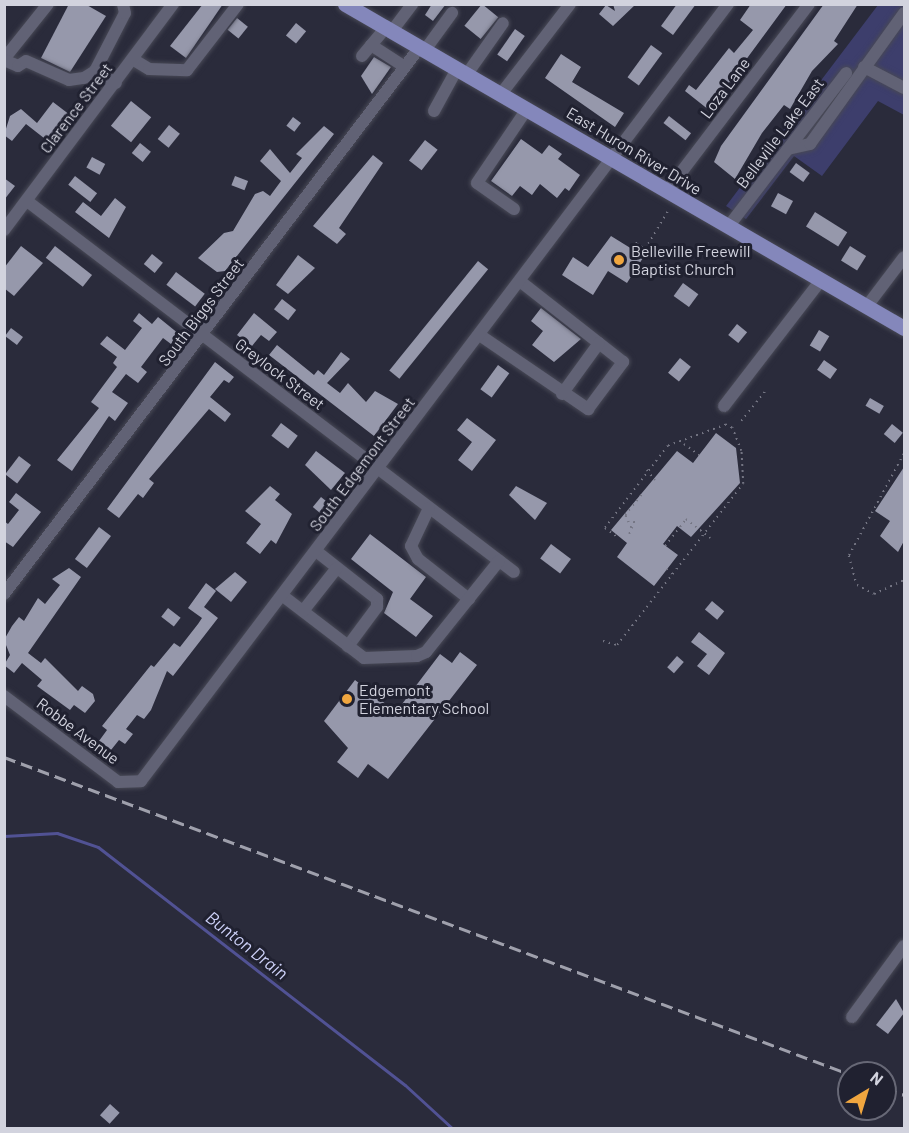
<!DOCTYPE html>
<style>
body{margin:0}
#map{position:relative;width:909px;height:1133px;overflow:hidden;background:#2a2b3b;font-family:Barlow,sans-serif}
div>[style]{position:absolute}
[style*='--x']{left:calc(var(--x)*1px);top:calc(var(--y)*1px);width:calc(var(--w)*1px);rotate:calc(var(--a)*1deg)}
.green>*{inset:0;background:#3d3e6c}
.stream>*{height:3px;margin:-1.5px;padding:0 1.5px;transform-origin:1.5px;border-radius:1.5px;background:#515294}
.building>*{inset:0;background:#9698ab;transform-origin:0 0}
.path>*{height:1.5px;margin-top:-0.75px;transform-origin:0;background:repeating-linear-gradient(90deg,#747583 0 1.5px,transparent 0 6px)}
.roads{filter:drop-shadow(0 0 2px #484956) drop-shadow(0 0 2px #484956)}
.minor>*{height:12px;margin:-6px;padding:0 6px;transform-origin:6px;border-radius:6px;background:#616275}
.major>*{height:15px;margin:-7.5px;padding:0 7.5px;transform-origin:7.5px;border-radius:7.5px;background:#8487bb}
.rail>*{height:3px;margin-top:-1.5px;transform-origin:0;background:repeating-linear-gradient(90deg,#9fa0ac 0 12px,transparent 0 18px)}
.dots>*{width:16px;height:16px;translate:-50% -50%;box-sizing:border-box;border:3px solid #202130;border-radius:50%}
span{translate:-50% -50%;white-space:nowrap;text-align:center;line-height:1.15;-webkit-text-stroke:6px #202130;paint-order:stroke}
.street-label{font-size:16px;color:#d2d3de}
.poi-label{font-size:16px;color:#d2d3de}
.left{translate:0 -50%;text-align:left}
.water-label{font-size:18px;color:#cdd1f8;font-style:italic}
.frame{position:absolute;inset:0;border:6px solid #d2d3de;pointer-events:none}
.north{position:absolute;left:837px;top:1061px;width:60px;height:60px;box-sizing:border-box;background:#202130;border:2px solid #676876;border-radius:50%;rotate:38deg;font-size:16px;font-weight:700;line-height:24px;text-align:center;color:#d2d3de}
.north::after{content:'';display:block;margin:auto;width:21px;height:27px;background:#f0a63f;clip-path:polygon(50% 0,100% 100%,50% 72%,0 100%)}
</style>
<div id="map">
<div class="green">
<div style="clip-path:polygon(878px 5px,904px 5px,904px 115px,878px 101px,822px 176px,794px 156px,746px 219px,726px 206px)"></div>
</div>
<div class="stream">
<div style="--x:4;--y:836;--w:53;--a:-3.2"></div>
<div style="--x:57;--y:833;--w:43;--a:18.9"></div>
<div style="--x:98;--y:847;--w:388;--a:37.8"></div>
<div style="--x:405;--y:1085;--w:64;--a:42.5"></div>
</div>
<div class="building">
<div style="clip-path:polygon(69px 4px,85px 4px,106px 16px,70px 72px,41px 58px)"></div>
<div style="clip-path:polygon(203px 4px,223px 4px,186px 58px,170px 46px)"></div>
<div style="clip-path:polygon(432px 4px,446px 4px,433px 21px,425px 15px)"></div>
<div style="left:482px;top:4px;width:21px;height:28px;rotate:39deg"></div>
<div style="clip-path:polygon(613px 4px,636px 4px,613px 26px,599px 14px,606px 5px,615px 11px)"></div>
<div style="clip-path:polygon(677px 4px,696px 4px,673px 35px,661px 26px)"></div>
<div style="clip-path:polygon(751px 4px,787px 4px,709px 110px,685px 91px,689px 85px,696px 90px,729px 48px,734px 53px,753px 30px,740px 20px)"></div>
<div style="clip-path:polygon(824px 4px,858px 4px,834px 41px,838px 44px,812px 71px,790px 109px,784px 105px,762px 133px,735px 179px,714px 162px,721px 146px)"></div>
<div style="left:237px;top:18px;width:14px;height:15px;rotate:39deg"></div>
<div style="left:296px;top:23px;width:13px;height:16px;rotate:39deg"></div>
<div style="left:515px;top:29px;width:12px;height:31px;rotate:35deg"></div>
<div style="left:651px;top:45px;width:14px;height:40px;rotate:36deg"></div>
<div style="clip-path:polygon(561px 54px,581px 67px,572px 82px,624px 113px,615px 127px,545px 78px)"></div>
<div style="clip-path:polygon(374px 57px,391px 67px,372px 94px,361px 76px)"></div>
<div style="left:131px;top:101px;width:26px;height:32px;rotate:39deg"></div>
<div style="clip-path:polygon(53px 102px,70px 115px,49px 142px,26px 124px,12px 141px,4px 135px,10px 116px,21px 109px,37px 123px)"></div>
<div style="left:669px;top:116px;width:28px;height:9px;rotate:38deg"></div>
<div style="left:293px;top:117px;width:10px;height:11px;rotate:37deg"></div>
<div style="left:169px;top:125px;width:14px;height:18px;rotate:39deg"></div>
<div style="clip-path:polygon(324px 126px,334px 134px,225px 271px,217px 272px,198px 258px,224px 233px,233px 231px,255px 194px,263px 191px,270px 196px,281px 181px,260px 161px,270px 149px,290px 173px,302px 158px,296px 154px)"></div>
<div style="clip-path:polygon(521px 139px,542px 154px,549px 145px,562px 154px,558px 159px,580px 175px,569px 191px,565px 188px,557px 198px,540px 184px,532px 195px,520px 186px,512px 196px,491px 181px)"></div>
<div style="left:425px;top:140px;width:16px;height:26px;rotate:38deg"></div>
<div style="left:140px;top:143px;width:14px;height:13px;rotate:39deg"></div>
<div style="clip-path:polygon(373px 155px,383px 163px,339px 228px,346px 234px,337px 244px,313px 226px)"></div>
<div style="left:92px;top:157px;width:15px;height:12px;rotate:28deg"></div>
<div style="left:796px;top:163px;width:17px;height:11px;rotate:36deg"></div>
<div style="left:75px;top:176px;width:28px;height:11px;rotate:38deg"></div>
<div style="left:235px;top:176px;width:14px;height:10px;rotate:21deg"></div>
<div style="clip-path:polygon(4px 178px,15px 186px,4px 200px)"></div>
<div style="left:778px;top:193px;width:17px;height:15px;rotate:28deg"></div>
<div style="clip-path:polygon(115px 198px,126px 207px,109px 238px,75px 212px,83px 202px,101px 216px)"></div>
<div style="left:815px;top:212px;width:38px;height:17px;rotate:32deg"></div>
<div style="clip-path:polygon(611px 236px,632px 249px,636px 242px,648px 250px,627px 283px,608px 271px,593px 295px,562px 275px,573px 257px,588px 267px)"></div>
<div style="clip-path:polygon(21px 246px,43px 263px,14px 296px,4px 288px,4px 268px)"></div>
<div style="left:55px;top:246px;width:47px;height:15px;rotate:38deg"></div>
<div style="left:850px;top:246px;width:19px;height:17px;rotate:32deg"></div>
<div style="left:152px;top:254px;width:14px;height:13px;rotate:39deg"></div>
<div style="clip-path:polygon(298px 255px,315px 268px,288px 294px,276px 285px)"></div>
<div style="left:478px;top:261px;width:13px;height:141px;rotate:39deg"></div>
<div style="left:176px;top:272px;width:36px;height:16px;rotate:37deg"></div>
<div style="left:683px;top:283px;width:19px;height:16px;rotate:36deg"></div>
<div style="left:282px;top:299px;width:18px;height:13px;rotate:38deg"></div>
<div style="clip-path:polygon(541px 308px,581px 339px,554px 362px,532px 345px,543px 331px,531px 321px)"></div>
<div style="clip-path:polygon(139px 313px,152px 324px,158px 317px,179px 334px,171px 344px,163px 338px,141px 367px,147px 372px,138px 383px,126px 374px,112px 392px,128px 403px,115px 421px,109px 416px,72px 471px,57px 460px,99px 408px,91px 402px,117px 367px,113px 363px,117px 357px,100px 344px,107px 336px,125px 350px,142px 328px,133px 321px)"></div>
<div style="clip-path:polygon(254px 313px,277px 332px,269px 341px,261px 335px,252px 346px,237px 335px)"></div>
<div style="left:737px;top:324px;width:13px;height:14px;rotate:39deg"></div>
<div style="left:11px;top:328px;width:15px;height:10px;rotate:37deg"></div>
<div style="left:819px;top:330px;width:12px;height:18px;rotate:31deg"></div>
<div style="clip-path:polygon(277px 345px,314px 375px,318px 370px,324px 375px,341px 352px,350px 359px,327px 383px,340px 393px,348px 383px,366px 402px,375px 391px,398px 404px,374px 436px,269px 355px)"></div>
<div style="left:680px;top:358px;width:14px;height:19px;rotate:39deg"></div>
<div style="left:824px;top:360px;width:16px;height:12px;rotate:35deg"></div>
<div style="clip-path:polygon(215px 362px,234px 377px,229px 383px,224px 380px,210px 397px,231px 414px,225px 422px,209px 409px,149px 479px,154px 483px,143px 498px,138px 494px,119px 518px,107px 509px)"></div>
<div style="left:498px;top:365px;width:14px;height:30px;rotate:36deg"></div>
<div style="left:870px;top:398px;width:16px;height:9px;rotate:30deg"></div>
<div style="clip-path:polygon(467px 418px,496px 440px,472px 471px,458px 460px,472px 442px,457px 430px)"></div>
<div style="left:281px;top:423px;width:21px;height:16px;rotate:37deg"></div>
<div style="left:892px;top:424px;width:14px;height:13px;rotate:39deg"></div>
<div style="clip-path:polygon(716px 433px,736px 448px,740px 483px,691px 537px,677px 526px,663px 544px,678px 555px,654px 586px,617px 557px,627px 543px,611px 530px,677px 451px,693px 463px)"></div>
<div style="clip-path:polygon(316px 451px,345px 473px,331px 490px,305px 465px)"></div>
<div style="left:19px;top:456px;width:15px;height:23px;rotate:37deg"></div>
<div style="clip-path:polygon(904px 467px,904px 541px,898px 552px,880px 536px,890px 521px,875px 511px)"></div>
<div style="clip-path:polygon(270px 486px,280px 494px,275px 500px,292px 514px,276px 544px,271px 540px,260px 554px,246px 543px,261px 524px,245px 511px)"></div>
<div style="clip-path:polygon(516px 486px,547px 503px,535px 520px,509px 495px)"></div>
<div style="clip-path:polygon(16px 493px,41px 512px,13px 547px,4px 541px,4px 521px,8px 524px,19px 510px,9px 502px)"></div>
<div style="left:321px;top:497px;width:14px;height:13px;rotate:39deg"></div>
<div style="left:99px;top:527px;width:15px;height:40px;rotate:37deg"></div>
<div style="clip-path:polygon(370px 534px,426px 577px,410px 599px,433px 616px,416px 637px,384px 613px,393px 592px,351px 559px)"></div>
<div style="left:551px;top:544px;width:25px;height:18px;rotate:37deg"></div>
<div style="clip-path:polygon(69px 568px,81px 577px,28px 653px,41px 663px,45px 658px,78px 691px,82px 686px,93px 694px,95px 701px,85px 713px,74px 705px,70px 710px,37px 686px,42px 680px,22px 663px,14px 673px,4px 665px,10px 655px,4px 640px,12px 626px,19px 617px,24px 621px,38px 598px,45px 604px,60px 585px,52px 579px)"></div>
<div style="clip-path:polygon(235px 572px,247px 582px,231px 602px,215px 589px)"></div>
<div style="clip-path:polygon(206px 583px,216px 591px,204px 607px,218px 618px,173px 676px,167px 671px,151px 710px,144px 719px,137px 715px,126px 729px,133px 734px,125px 744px,119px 740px,111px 750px,99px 741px,107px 730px,102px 726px,151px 665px,154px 667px,174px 643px,180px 647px,198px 624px,202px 618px,188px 608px)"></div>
<div style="left:712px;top:601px;width:16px;height:11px;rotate:40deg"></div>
<div style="left:168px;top:608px;width:16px;height:11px;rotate:38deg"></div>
<div style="clip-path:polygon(699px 632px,725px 653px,709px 675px,697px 666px,707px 654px,691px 642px)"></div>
<div style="clip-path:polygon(460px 652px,477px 665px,388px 779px,368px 764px,358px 778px,337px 762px,348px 748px,324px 721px,355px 680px,396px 712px,440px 654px,452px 663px)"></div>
<div style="left:677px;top:656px;width:9px;height:15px;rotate:41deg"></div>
<div style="clip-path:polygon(896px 999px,904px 1013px,888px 1034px,876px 1025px)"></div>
<div style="left:110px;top:1104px;width:13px;height:15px;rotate:42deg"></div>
</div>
<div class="path">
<div style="--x:648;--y:244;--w:39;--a:-59"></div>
<div style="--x:741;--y:421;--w:38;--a:-51"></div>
<div style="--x:684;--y:444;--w:19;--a:36"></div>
<div style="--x:904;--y:454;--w:116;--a:118.3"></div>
<div style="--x:849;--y:556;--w:30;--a:75"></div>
<div style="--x:857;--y:585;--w:19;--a:28"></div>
<div style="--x:874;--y:594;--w:33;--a:-25"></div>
<div style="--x:647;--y:470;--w:13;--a:51"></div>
<div style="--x:631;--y:528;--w:14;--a:-115"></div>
<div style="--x:625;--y:515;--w:28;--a:-51"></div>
<div style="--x:629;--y:534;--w:16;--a:-68"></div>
<div style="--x:665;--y:546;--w:34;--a:-52"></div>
<div style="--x:686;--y:519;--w:31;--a:38"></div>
<div style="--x:667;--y:569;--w:7;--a:45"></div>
<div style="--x:603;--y:641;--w:15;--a:16"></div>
<div style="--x:617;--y:645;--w:204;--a:-52"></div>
<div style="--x:743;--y:484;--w:33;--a:-93"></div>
<div style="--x:741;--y:451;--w:25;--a:-111"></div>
<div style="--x:732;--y:428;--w:7;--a:-153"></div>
<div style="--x:726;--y:425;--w:62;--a:160.1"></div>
<div style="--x:668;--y:446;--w:103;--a:127.5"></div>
<div style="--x:605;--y:528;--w:17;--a:36"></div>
</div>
<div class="roads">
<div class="minor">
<div style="--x:392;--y:31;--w:34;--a:-53"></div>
<div style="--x:371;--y:45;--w:40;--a:32.9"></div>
<div style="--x:425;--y:50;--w:46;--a:-53.9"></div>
<div style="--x:362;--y:56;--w:38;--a:-50"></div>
<div style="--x:4;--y:59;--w:70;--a:-51.3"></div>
<div style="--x:4;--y:60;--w:15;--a:23"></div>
<div style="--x:18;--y:66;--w:9;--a:-32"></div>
<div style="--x:26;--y:61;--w:47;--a:23.8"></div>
<div style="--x:69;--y:80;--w:15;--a:-8"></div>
<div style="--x:84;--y:78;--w:13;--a:-32"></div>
<div style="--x:95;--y:71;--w:65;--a:-62.7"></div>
<div style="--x:125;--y:13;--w:9;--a:-103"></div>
<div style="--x:134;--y:60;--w:17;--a:31"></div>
<div style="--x:149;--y:69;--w:38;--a:2"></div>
<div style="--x:187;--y:70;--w:83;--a:-52.3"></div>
<div style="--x:864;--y:67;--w:45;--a:27.7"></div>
<div style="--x:95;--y:71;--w:24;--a:30"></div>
<div style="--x:467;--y:74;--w:62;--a:-54.8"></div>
<div style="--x:501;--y:94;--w:113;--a:-52.5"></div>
<div style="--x:434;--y:111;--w:48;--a:-61.3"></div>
<div style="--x:788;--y:149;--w:23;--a:-13"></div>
<div style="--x:810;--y:144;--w:161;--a:-54.3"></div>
<div style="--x:667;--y:191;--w:235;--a:-52.8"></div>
<div style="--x:27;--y:201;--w:612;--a:37.3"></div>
<div style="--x:514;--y:209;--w:45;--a:-144.9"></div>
<div style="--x:477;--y:183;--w:89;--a:-56"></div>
<div style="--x:728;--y:227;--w:194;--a:-52.5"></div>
<div style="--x:4;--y:230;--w:282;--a:-53.2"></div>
<div style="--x:867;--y:306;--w:61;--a:-52.9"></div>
<div style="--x:481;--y:336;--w:130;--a:34.3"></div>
<div style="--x:588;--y:409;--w:59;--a:-53.3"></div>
<div style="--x:623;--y:362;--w:130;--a:-141.9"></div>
<div style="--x:562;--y:394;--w:63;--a:-54"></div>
<div style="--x:724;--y:406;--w:159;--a:-52.4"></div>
<div style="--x:429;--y:508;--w:42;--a:115.3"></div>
<div style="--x:411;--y:546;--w:15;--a:62"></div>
<div style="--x:418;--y:559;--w:65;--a:38.1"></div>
<div style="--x:316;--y:551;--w:78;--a:38.2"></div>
<div style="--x:377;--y:599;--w:8;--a:90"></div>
<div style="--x:377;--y:607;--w:49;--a:126.6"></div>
<div style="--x:4;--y:594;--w:687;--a:-52.75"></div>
<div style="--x:283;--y:596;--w:102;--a:37.4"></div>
<div style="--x:364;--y:658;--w:53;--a:-2.2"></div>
<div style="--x:417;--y:656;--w:10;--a:-24"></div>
<div style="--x:426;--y:652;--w:117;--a:-51.3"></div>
<div style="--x:303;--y:611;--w:55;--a:-51.7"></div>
<div style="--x:4;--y:696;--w:143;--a:37"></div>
<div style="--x:118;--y:782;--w:23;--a:-2"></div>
<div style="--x:141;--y:781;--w:974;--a:-52.93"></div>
<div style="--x:852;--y:1017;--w:88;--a:-53.8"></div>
</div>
<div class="major">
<div style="--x:345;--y:4;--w:646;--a:30.1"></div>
</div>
</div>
<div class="rail">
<div style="--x:4;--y:757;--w:903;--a:20.56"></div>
<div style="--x:885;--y:1088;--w:20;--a:20"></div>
</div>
<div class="dots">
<div style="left:619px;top:260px;background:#f0a63f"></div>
<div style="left:347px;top:699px;background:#f0a63f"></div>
</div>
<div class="street-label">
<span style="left:725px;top:88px;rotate:-53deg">Loza Lane</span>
<span style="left:76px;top:108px;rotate:-53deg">Clarence Street</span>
<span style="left:780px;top:133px;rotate:-53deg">Belleville Lake East</span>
<span style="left:634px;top:151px;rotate:31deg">East Huron River Drive</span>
<span style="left:201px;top:312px;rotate:-53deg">South Biggs Street</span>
<span style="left:280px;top:374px;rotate:37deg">Greylock Street</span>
<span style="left:362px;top:464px;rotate:-53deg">South Edgemont Street</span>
<span style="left:78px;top:731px;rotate:37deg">Robbe Avenue</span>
</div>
<div class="poi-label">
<span class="left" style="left:631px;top:260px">Belleville Freewill<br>Baptist Church</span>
<span class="left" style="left:359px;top:699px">Edgemont<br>Elementary School</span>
</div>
<div class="water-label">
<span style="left:247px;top:945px;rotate:38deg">Bunton Drain</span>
</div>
<div class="frame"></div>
<div class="north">N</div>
</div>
